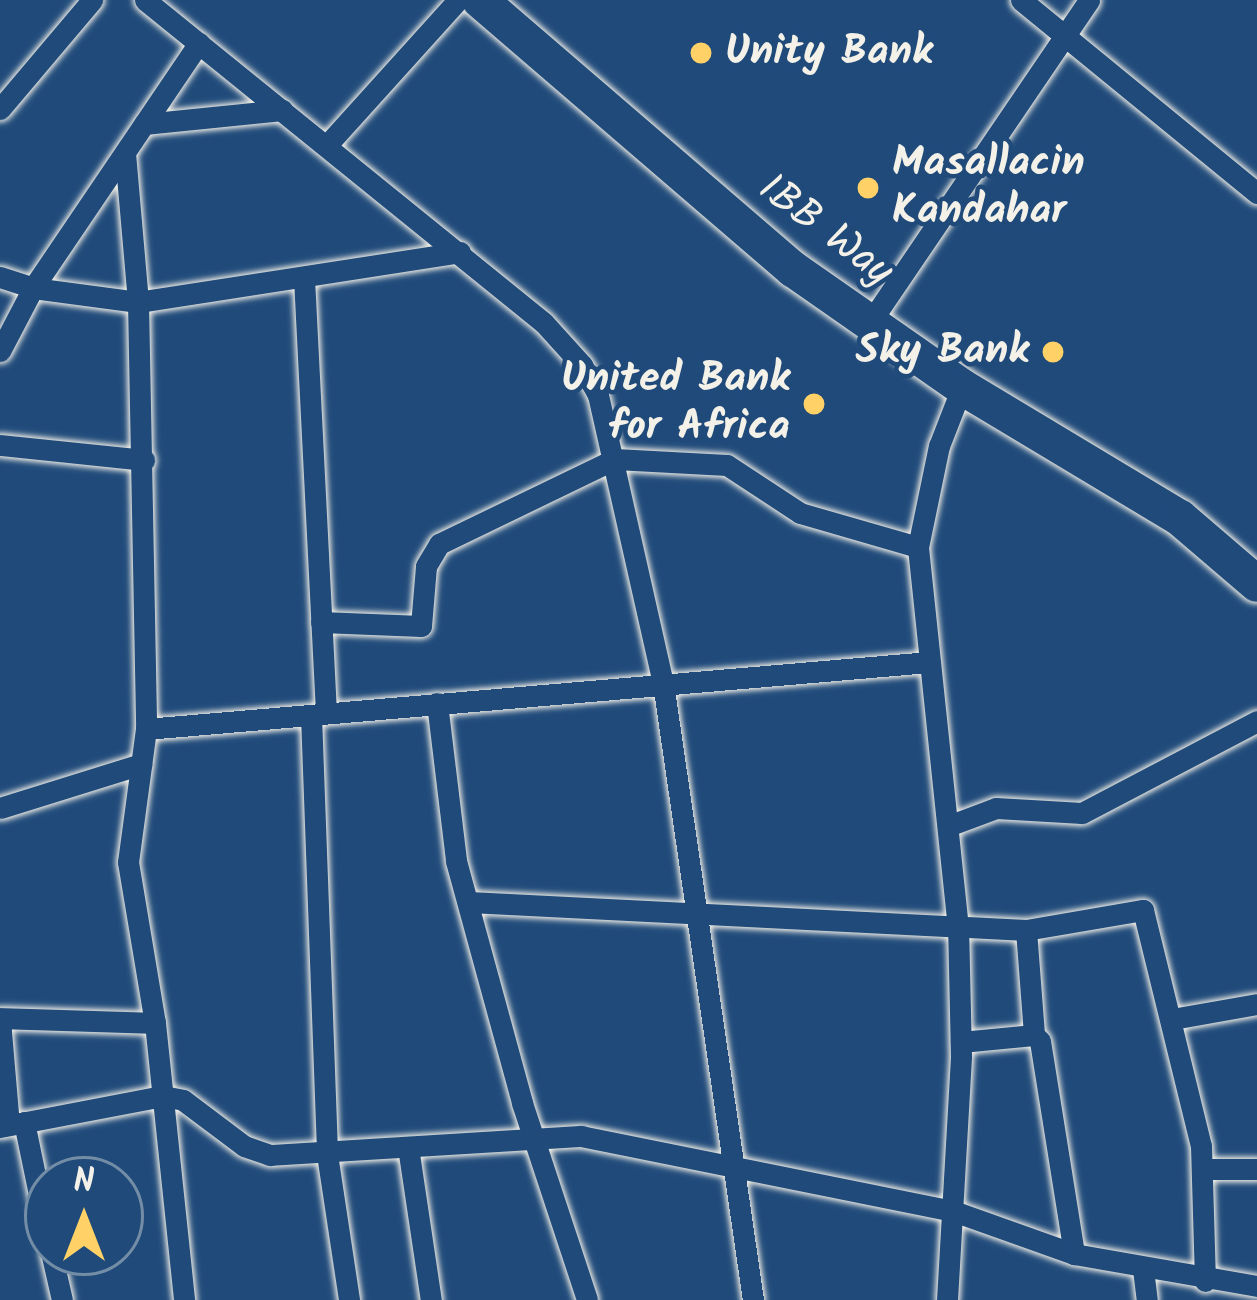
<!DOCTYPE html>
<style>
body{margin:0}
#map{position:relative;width:1257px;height:1300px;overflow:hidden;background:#1f4a7a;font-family:Kalam,sans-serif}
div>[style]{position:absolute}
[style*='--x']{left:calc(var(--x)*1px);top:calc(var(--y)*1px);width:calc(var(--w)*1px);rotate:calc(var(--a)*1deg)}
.roads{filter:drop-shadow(0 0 3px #f4f1e8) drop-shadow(0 0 3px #f4f1e8)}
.street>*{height:21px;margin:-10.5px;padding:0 10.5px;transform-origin:10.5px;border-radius:10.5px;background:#1f4a7a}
.highway>*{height:36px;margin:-18px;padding:0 18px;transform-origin:18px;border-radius:18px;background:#1f4a7a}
.dots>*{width:33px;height:33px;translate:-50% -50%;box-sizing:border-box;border:6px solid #1f4a7a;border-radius:50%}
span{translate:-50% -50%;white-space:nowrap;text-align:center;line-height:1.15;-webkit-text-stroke:9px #1f4a7a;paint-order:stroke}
.poi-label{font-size:42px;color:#f4f1e8;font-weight:700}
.left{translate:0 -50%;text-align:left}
.right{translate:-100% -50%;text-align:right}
.street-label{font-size:42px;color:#f4f1e8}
.north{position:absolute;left:24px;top:1156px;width:120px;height:120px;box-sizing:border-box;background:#1f4a7a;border:3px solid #748da6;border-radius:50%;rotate:0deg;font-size:33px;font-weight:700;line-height:48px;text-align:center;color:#f4f1e8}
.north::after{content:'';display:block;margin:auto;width:42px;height:54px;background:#ffd166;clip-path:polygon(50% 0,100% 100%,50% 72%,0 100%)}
</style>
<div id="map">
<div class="roads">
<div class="street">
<div style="--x:145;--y:0;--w:513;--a:38.99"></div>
<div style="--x:544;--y:323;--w:57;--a:47.9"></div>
<div style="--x:582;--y:365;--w:34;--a:62"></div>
<div style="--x:598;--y:395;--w:295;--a:77.3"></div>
<div style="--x:663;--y:683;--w:624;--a:81.7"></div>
<div style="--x:1021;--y:0;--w:305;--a:39.3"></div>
<div style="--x:0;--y:109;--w:143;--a:-49.8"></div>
<div style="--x:144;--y:124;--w:139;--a:-5.8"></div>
<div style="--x:327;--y:145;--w:195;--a:-47.9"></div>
<div style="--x:125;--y:153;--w:150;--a:85"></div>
<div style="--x:138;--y:302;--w:427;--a:88.9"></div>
<div style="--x:146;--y:729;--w:134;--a:97.7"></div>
<div style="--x:128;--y:862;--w:163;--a:80.5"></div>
<div style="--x:155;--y:1023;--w:279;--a:84"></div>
<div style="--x:0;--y:277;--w:35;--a:18"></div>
<div style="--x:33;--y:288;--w:106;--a:7.6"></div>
<div style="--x:138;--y:302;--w:326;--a:-8.8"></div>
<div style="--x:304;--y:278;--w:436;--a:87.1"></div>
<div style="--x:871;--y:321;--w:388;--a:-55.8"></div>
<div style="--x:0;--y:351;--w:71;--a:-62.4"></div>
<div style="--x:33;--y:288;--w:296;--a:-55.9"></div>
<div style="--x:0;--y:445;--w:145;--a:5.9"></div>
<div style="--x:321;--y:622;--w:100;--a:2.3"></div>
<div style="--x:421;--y:626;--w:60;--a:-85.2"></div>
<div style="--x:426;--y:566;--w:26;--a:-59"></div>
<div style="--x:439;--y:544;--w:195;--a:-25.8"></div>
<div style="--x:615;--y:459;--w:112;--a:3.1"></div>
<div style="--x:727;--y:465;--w:87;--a:33.3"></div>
<div style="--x:800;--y:513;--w:123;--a:16.1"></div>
<div style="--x:437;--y:703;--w:159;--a:83.1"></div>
<div style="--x:456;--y:861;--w:251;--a:74.7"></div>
<div style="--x:522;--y:1103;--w:207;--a:71.7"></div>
<div style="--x:311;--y:715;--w:439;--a:87.9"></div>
<div style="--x:327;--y:1154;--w:148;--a:81.4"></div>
<div style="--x:146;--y:729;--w:786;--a:-4.89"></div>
<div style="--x:0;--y:808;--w:148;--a:-17.3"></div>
<div style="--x:948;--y:826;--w:51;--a:-20.6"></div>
<div style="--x:996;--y:808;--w:86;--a:3.3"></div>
<div style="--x:1082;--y:813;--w:198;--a:-27.7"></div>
<div style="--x:469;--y:902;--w:558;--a:2.88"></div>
<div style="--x:1026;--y:930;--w:119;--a:-9.7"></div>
<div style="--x:1143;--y:910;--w:243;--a:76.2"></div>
<div style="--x:1201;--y:1146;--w:135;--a:88.3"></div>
<div style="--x:1026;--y:930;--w:105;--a:85.6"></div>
<div style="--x:1034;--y:1035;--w:8;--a:45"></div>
<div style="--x:1040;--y:1041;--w:216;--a:80.9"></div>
<div style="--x:0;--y:1018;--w:155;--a:1.8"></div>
<div style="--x:1172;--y:1019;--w:86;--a:-10"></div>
<div style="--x:0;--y:1020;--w:105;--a:85.1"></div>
<div style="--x:961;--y:1042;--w:73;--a:-5.5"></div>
<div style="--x:24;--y:1122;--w:118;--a:78.3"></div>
<div style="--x:0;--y:1127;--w:166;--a:-10.8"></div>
<div style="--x:163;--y:1096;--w:20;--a:11"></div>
<div style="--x:183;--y:1100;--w:76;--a:37"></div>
<div style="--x:244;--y:1146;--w:28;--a:19"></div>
<div style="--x:270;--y:1155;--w:312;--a:-3.5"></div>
<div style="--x:581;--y:1136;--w:379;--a:11.4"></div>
<div style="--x:953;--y:1211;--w:128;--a:19.6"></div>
<div style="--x:1074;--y:1254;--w:186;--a:9.9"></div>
<div style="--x:408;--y:1147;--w:155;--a:81.5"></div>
<div style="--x:1202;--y:1169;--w:55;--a:0"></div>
<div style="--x:51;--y:1252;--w:49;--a:77.1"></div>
<div style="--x:1143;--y:1269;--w:31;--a:83"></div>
<div style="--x:947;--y:1300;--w:244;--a:-86.7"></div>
<div style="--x:961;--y:1056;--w:128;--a:-91.3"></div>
<div style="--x:958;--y:928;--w:383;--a:-96"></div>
<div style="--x:918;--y:547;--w:103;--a:-78.3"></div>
<div style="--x:939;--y:446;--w:63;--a:-68.7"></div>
</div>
<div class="highway">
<div style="--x:480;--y:0;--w:413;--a:40.7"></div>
<div style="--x:793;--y:269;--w:206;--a:34.9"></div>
<div style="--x:962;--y:387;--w:254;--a:31"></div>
<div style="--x:1180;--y:518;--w:101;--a:40.6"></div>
</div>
</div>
<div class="dots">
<div style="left:701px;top:53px;background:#ffd166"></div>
<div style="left:868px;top:188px;background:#ffd166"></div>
<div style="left:1053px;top:352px;background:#ffd166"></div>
<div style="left:814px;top:404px;background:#ffd166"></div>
</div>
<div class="poi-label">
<span class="left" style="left:725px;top:53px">Unity Bank</span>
<span class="left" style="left:892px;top:188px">Masallacin<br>Kandahar</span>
<span class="right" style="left:1029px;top:352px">Sky Bank</span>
<span class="right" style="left:790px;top:404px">United Bank<br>for Africa</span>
</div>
<div class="street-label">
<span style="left:825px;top:231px;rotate:37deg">IBB Way</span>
</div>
<div class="north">N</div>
</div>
